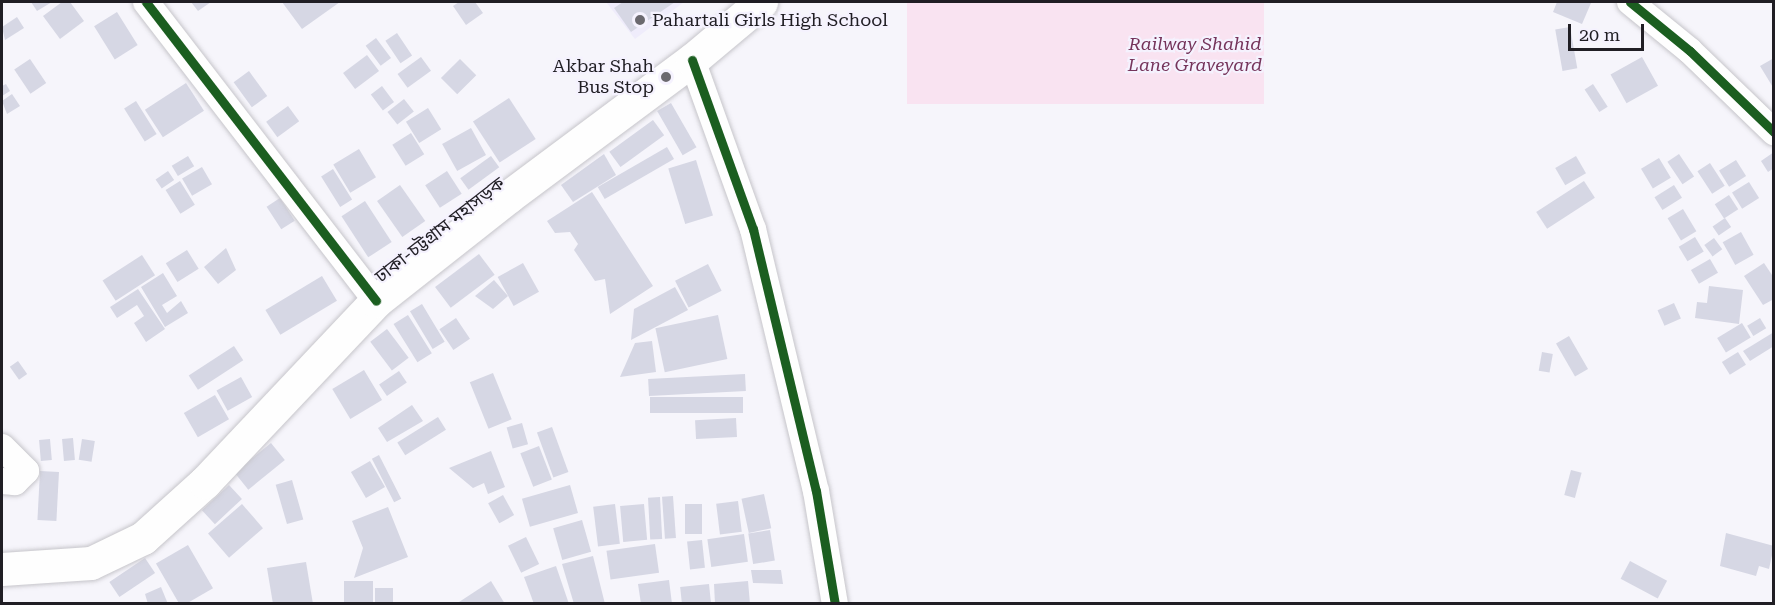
<!DOCTYPE html>
<meta charset="utf-8">
<style>
body{margin:0}
#map{position:relative;width:1775px;height:605px;overflow:hidden;background:#f6f5fb;font-family:"Roboto Serif","Noto Sans Bengali",serif}
div>[style]{position:absolute}
[style*='--x']{left:calc(var(--x)*1px);top:calc(var(--y)*1px);width:calc(var(--w)*1px);rotate:calc(var(--a)*1deg)}
.built>*{inset:0;background:#efecfb}
.green>*{inset:0;background:#f9e3f1;transform-origin:0 0}
.building>*{inset:0;background:#d6d7e4;transform-origin:0 0}
.roads{filter:drop-shadow(0 0 2px #c6c5ca) drop-shadow(0 0 2px #c6c5ca)}
.minor>*{height:26px;margin:-13px;padding:0 13px;transform-origin:13px;border-radius:13px;background:#fefefe}
.highway>*{height:33px;margin:-16.5px;padding:0 16.5px;transform-origin:16.5px;border-radius:16.5px;background:#fefefe}
.cycleway>*{height:9px;margin:-4.5px;padding:0 4.5px;transform-origin:4.5px;border-radius:4.5px;background:#1b5e20}
.dots>*{width:16px;height:16px;translate:-50% -50%;box-sizing:border-box;border:3px solid #f5f2fe;border-radius:50%}
span{translate:-50% -50%;white-space:nowrap;text-align:center;line-height:1.15;-webkit-text-stroke:4.5px #f5f2fe;paint-order:stroke}
.poi-label{font-size:18px;color:#201e24}
.left{translate:0 -50%;text-align:left}
.right{translate:-100% -50%;text-align:right}
.park-label{font-size:18px;color:#75345b;font-style:italic}
.street-label{font-size:18px;color:#201e24}
.frame{position:absolute;inset:0;border:3px solid #201e24;pointer-events:none}
.scale{position:absolute;left:1568px;top:24px;width:76px;height:27px;box-sizing:border-box;border:3px solid #201e24;border-top:0;padding-left:8px;font-size:18px;line-height:21px;white-space:nowrap;color:#201e24;-webkit-text-stroke:4px #f5f2fe;paint-order:stroke}
</style>
<div id="map">
<div class="built">
<div style="clip-path:polygon(606px 2px,684px 2px,635px 39px)"></div>
</div>
<div class="green">
<div style="left:907px;top:2px;width:357px;height:102px"></div>
</div>
<div class="building">
<div style="clip-path:polygon(31px 2px,52px 2px,37px 11px)"></div>
<div style="clip-path:polygon(62px 2px,70px 2px,84px 21px,60px 39px,43px 16px)"></div>
<div style="clip-path:polygon(191px 2px,211px 2px,198px 11px)"></div>
<div style="clip-path:polygon(282px 2px,340px 2px,302px 29px)"></div>
<div style="clip-path:polygon(459px 2px,475px 2px,483px 13px,466px 25px,453px 6px)"></div>
<div style="clip-path:polygon(623px 2px,675px 2px,631px 32px,614px 8px)"></div>
<div style="clip-path:polygon(1557px 2px,1587px 2px,1591px 3px,1582px 24px,1553px 12px)"></div>
<div style="left:117px;top:12px;width:39px;height:27px;rotate:58deg"></div>
<div style="clip-path:polygon(17px 17px,24px 28px,5px 40px,2px 27px)"></div>
<div style="left:1570px;top:27px;width:42px;height:15px;rotate:80deg"></div>
<div style="left:397px;top:33px;width:27px;height:14px;rotate:56deg"></div>
<div style="left:376px;top:38px;width:25px;height:13px;rotate:53deg"></div>
<div style="left:367px;top:55px;width:20px;height:30px;rotate:53deg"></div>
<div style="left:421px;top:57px;width:17px;height:29px;rotate:54deg"></div>
<div style="left:1642px;top:57px;width:33px;height:36px;rotate:61deg"></div>
<div style="clip-path:polygon(1774px 58px,1774px 89px,1760px 66px)"></div>
<div style="left:30px;top:59px;width:29px;height:19px;rotate:56deg"></div>
<div style="left:460px;top:59px;width:23px;height:27px;rotate:45deg"></div>
<div style="left:249px;top:71px;width:31px;height:19px;rotate:54deg"></div>
<div style="left:186px;top:83px;width:33px;height:49px;rotate:57deg"></div>
<div style="clip-path:polygon(6px 84px,10px 91px,2px 96px,2px 86px)"></div>
<div style="left:1593px;top:84px;width:27px;height:10px;rotate:57deg"></div>
<div style="left:382px;top:86px;width:20px;height:14px;rotate:53deg"></div>
<div style="clip-path:polygon(12px 94px,20px 106px,7px 114px,2px 101px)"></div>
<div style="left:509px;top:98px;width:49px;height:43px;rotate:57deg"></div>
<div style="left:404px;top:99px;width:16px;height:21px;rotate:52deg"></div>
<div style="left:136px;top:101px;width:39px;height:14px;rotate:58deg"></div>
<div style="left:671px;top:103px;width:51px;height:16px;rotate:60deg"></div>
<div style="left:288px;top:106px;width:19px;height:27px;rotate:54deg"></div>
<div style="left:428px;top:108px;width:25px;height:26px;rotate:58deg"></div>
<div style="left:653px;top:120px;width:19px;height:54px;rotate:54deg"></div>
<div style="left:471px;top:128px;width:31px;height:33px;rotate:61deg"></div>
<div style="left:411px;top:133px;width:25px;height:22px;rotate:58deg"></div>
<div style="left:667px;top:147px;width:14px;height:80px;rotate:60deg"></div>
<div style="left:359px;top:149px;width:33px;height:30px;rotate:59deg"></div>
<div style="clip-path:polygon(1774px 152px,1774px 168px,1768px 172px,1761px 161px)"></div>
<div style="clip-path:polygon(604px 154px,616px 175px,573px 202px,561px 185px)"></div>
<div style="left:1679px;top:154px;width:27px;height:14px;rotate:56deg"></div>
<div style="left:188px;top:156px;width:12px;height:19px;rotate:59deg"></div>
<div style="left:491px;top:156px;width:14px;height:38px;rotate:54deg"></div>
<div style="left:1576px;top:156px;width:20px;height:24px;rotate:60deg"></div>
<div style="left:1659px;top:158px;width:23px;height:21px;rotate:59deg"></div>
<div style="left:696px;top:160px;width:58px;height:29px;rotate:73deg"></div>
<div style="left:1736px;top:160px;width:19px;height:20px;rotate:58deg"></div>
<div style="left:1710px;top:163px;width:27px;height:15px;rotate:57deg"></div>
<div style="left:202px;top:167px;width:20px;height:23px;rotate:60deg"></div>
<div style="left:333px;top:169px;width:36px;height:14px;rotate:58deg"></div>
<div style="left:168px;top:171px;width:11px;height:15px;rotate:56deg"></div>
<div style="left:447px;top:171px;width:27px;height:26px;rotate:57deg"></div>
<div style="left:180px;top:181px;width:28px;height:17px;rotate:58deg"></div>
<div style="left:1584px;top:181px;width:20px;height:57px;rotate:57deg"></div>
<div style="left:1749px;top:182px;width:19px;height:20px;rotate:58deg"></div>
<div style="left:400px;top:185px;width:44px;height:28px;rotate:55deg"></div>
<div style="left:1674px;top:185px;width:15px;height:23px;rotate:58deg"></div>
<div style="clip-path:polygon(592px 192px,653px 286px,610px 314px,605px 279px,595px 281px,574px 250px,578px 244px,570px 232px,555px 233px,547px 221px)"></div>
<div style="left:1729px;top:195px;width:17px;height:17px;rotate:57deg"></div>
<div style="left:280px;top:198px;width:27px;height:16px;rotate:57deg"></div>
<div style="left:365px;top:201px;width:49px;height:28px;rotate:57deg"></div>
<div style="left:1683px;top:209px;width:26px;height:18px;rotate:59deg"></div>
<div style="left:1725px;top:218px;width:11px;height:15px;rotate:56deg"></div>
<div style="left:1741px;top:232px;width:26px;height:21px;rotate:61deg"></div>
<div style="left:1695px;top:237px;width:17px;height:19px;rotate:59deg"></div>
<div style="left:1714px;top:238px;width:14px;height:12px;rotate:54deg"></div>
<div style="clip-path:polygon(226px 248px,236px 270px,218px 284px,204px 267px)"></div>
<div style="left:187px;top:250px;width:22px;height:25px;rotate:58deg"></div>
<div style="left:479px;top:254px;width:26px;height:55px;rotate:53deg"></div>
<div style="left:142px;top:255px;width:24px;height:47px;rotate:57deg"></div>
<div style="left:1710px;top:259px;width:16px;height:22px;rotate:60deg"></div>
<div style="left:523px;top:263px;width:33px;height:29px;rotate:61deg"></div>
<div style="clip-path:polygon(1764px 263px,1774px 278px,1774px 299px,1763px 305px,1744px 276px)"></div>
<div style="left:708px;top:264px;width:30px;height:37px;rotate:63deg"></div>
<div style="clip-path:polygon(163px 273px,177px 296px,162px 305px,167px 313px,181px 301px,188px 313px,165px 327px,141px 287px)"></div>
<div style="left:322px;top:276px;width:29px;height:66px;rotate:59deg"></div>
<div style="clip-path:polygon(494px 280px,508px 296px,493px 309px,475px 296px)"></div>
<div style="clip-path:polygon(1709px 286px,1743px 290px,1739px 324px,1695px 318px,1697px 302px,1707px 303px)"></div>
<div style="clip-path:polygon(675px 287px,688px 310px,631px 340px,634px 309px)"></div>
<div style="clip-path:polygon(138px 289px,165px 329px,146px 342px,134px 323px,144px 316px,137px 305px,117px 318px,110px 307px)"></div>
<div style="left:1674px;top:303px;width:17px;height:18px;rotate:66deg"></div>
<div style="left:422px;top:304px;width:44px;height:14px;rotate:59deg"></div>
<div style="left:408px;top:315px;width:45px;height:17px;rotate:58deg"></div>
<div style="left:718px;top:315px;width:45px;height:64px;rotate:78deg"></div>
<div style="left:456px;top:318px;width:25px;height:20px;rotate:56deg"></div>
<div style="left:1760px;top:318px;width:12px;height:15px;rotate:59deg"></div>
<div style="left:1742px;top:323px;width:17px;height:29px;rotate:59deg"></div>
<div style="left:387px;top:329px;width:36px;height:21px;rotate:53deg"></div>
<div style="clip-path:polygon(1774px 332px,1774px 346px,1750px 361px,1743px 351px)"></div>
<div style="left:1569px;top:336px;width:38px;height:15px;rotate:60deg"></div>
<div style="clip-path:polygon(652px 341px,656px 372px,620px 377px,635px 343px)"></div>
<div style="left:234px;top:346px;width:17px;height:54px;rotate:57deg"></div>
<div style="left:1542px;top:352px;width:11px;height:19px;rotate:10deg"></div>
<div style="left:1738px;top:352px;width:15px;height:19px;rotate:58deg"></div>
<div style="left:18px;top:361px;width:16px;height:10px;rotate:55deg"></div>
<div style="left:364px;top:370px;width:35px;height:37px;rotate:59deg"></div>
<div style="left:399px;top:371px;width:14px;height:24px;rotate:56deg"></div>
<div style="left:493px;top:373px;width:50px;height:25px;rotate:68deg"></div>
<div style="left:745px;top:374px;width:17px;height:97px;rotate:87deg"></div>
<div style="left:241px;top:377px;width:23px;height:28px;rotate:61deg"></div>
<div style="left:215px;top:395px;width:28px;height:36px;rotate:60deg"></div>
<div style="left:743px;top:397px;width:16px;height:93px;rotate:90deg"></div>
<div style="clip-path:polygon(412px 405px,423px 421px,387px 442px,378px 428px)"></div>
<div style="left:438px;top:417px;width:15px;height:48px;rotate:58deg"></div>
<div style="left:736px;top:418px;width:19px;height:41px;rotate:87deg"></div>
<div style="left:522px;top:423px;width:22px;height:16px;rotate:74deg"></div>
<div style="left:552px;top:427px;width:48px;height:16px;rotate:70deg"></div>
<div style="left:73px;top:438px;width:22px;height:11px;rotate:85deg"></div>
<div style="left:50px;top:439px;width:21px;height:11px;rotate:85deg"></div>
<div style="left:82px;top:439px;width:13px;height:21px;rotate:9deg"></div>
<div style="left:271px;top:443px;width:22px;height:47px;rotate:51deg"></div>
<div style="left:539px;top:446px;width:36px;height:20px;rotate:69deg"></div>
<div style="clip-path:polygon(491px 451px,505px 487px,488px 494px,484px 483px,473px 488px,449px 468px)"></div>
<div style="left:379px;top:455px;width:49px;height:8px;rotate:63deg"></div>
<div style="left:370px;top:461px;width:30px;height:22px;rotate:60deg"></div>
<div style="left:1571px;top:470px;width:11px;height:26px;rotate:15deg"></div>
<div style="left:40px;top:471px;width:19px;height:49px;rotate:3deg"></div>
<div style="left:292px;top:480px;width:41px;height:17px;rotate:74deg"></div>
<div style="left:229px;top:485px;width:19px;height:37px;rotate:47deg"></div>
<div style="left:570px;top:485px;width:29px;height:50px;rotate:74deg"></div>
<div style="left:764px;top:494px;width:35px;height:23px;rotate:78deg"></div>
<div style="left:503px;top:495px;width:23px;height:17px;rotate:61deg"></div>
<div style="left:673px;top:496px;width:42px;height:11px;rotate:86deg"></div>
<div style="left:660px;top:497px;width:42px;height:12px;rotate:87deg"></div>
<div style="left:738px;top:501px;width:31px;height:22px;rotate:83deg"></div>
<div style="left:242px;top:504px;width:32px;height:45px;rotate:49deg"></div>
<div style="left:615px;top:504px;width:40px;height:22px;rotate:83deg"></div>
<div style="left:644px;top:504px;width:36px;height:24px;rotate:85deg"></div>
<div style="left:685px;top:504px;width:17px;height:30px"></div>
<div style="clip-path:polygon(388px 507px,408px 557px,354px 578px,363px 548px,352px 521px)"></div>
<div style="left:582px;top:520px;width:33px;height:30px;rotate:74deg"></div>
<div style="left:770px;top:530px;width:31px;height:22px;rotate:81deg"></div>
<div style="clip-path:polygon(1726px 533px,1774px 546px,1769px 569px,1759px 566px,1756px 576px,1720px 566px)"></div>
<div style="left:744px;top:534px;width:28px;height:37px;rotate:82deg"></div>
<div style="left:526px;top:537px;width:30px;height:20px;rotate:64deg"></div>
<div style="left:702px;top:540px;width:28px;height:15px;rotate:84deg"></div>
<div style="left:655px;top:544px;width:29px;height:49px;rotate:82deg"></div>
<div style="left:188px;top:545px;width:50px;height:37px;rotate:60deg"></div>
<div style="clip-path:polygon(593px 556px,605px 604px,574px 604px,562px 564px)"></div>
<div style="left:145px;top:558px;width:18px;height:43px;rotate:56deg"></div>
<div style="left:1630px;top:561px;width:42px;height:20px;rotate:28deg"></div>
<div style="clip-path:polygon(306px 562px,313px 604px,273px 604px,267px 568px)"></div>
<div style="clip-path:polygon(556px 566px,569px 604px,534px 604px,524px 577px)"></div>
<div style="clip-path:polygon(751px 570px,781px 570px,783px 584px,753px 583px)"></div>
<div style="clip-path:polygon(669px 580px,672px 604px,641px 604px,638px 584px)"></div>
<div style="left:373px;top:581px;width:23px;height:29px;rotate:90deg"></div>
<div style="clip-path:polygon(491px 581px,505px 604px,456px 604px)"></div>
<div style="clip-path:polygon(748px 581px,750px 604px,715px 604px,714px 584px)"></div>
<div style="left:709px;top:584px;width:20px;height:29px;rotate:84deg"></div>
<div style="clip-path:polygon(161px 587px,168px 604px,148px 604px,145px 594px)"></div>
<div style="left:393px;top:588px;width:16px;height:18px;rotate:90deg"></div>
</div>
<div class="roads">
<div class="minor">
<div style="--x:146;--y:2;--w:377;--a:52.4"></div>
<div style="--x:1630;--y:2;--w:77;--a:39.2"></div>
<div style="--x:1690;--y:51;--w:117;--a:44"></div>
<div style="--x:692;--y:60;--w:180;--a:70.2"></div>
<div style="--x:753;--y:229;--w:269;--a:76.5"></div>
<div style="--x:816;--y:491;--w:115;--a:80.5"></div>
<div style="--x:2;--y:447;--w:34;--a:45"></div>
<div style="--x:26;--y:471;--w:16;--a:135"></div>
<div style="--x:15;--y:482;--w:13;--a:-176"></div>
</div>
<div class="highway">
<div style="--x:2;--y:569;--w:89;--a:-3.9"></div>
<div style="--x:91;--y:563;--w:58;--a:-25.7"></div>
<div style="--x:143;--y:538;--w:84;--a:-42.1"></div>
<div style="--x:205;--y:482;--w:249;--a:-46.6"></div>
<div style="--x:376;--y:301;--w:168;--a:-38.2"></div>
<div style="--x:508;--y:197;--w:229;--a:-36.7"></div>
<div style="--x:692;--y:60;--w:90;--a:-40"></div>
</div>
</div>
<div class="cycleway">
<div style="--x:146;--y:2;--w:377;--a:52.4"></div>
<div style="--x:1630;--y:2;--w:77;--a:39.2"></div>
<div style="--x:1690;--y:51;--w:117;--a:44"></div>
<div style="--x:692;--y:60;--w:180;--a:70.2"></div>
<div style="--x:753;--y:229;--w:269;--a:76.5"></div>
<div style="--x:816;--y:491;--w:115;--a:80.5"></div>
</div>
<div class="dots">
<div style="left:640px;top:20px;background:#6b696f"></div>
<div style="left:666px;top:77px;background:#6b696f"></div>
</div>
<div class="poi-label">
<span class="left" style="left:652px;top:20px">Pahartali Girls High School</span>
<span class="right" style="left:654px;top:77px">Akbar Shah<br>Bus Stop</span>
</div>
<div class="park-label">
<span style="left:1195px;top:55px">Railway Shahid<br>Lane Graveyard</span>
</div>
<div class="street-label">
<span style="left:440px;top:230px;rotate:-38deg">ঢাকা-চট্টগ্রাম মহাসড়ক</span>
</div>
<div class="frame"></div>
<div class="scale">20 m</div>
</div>
